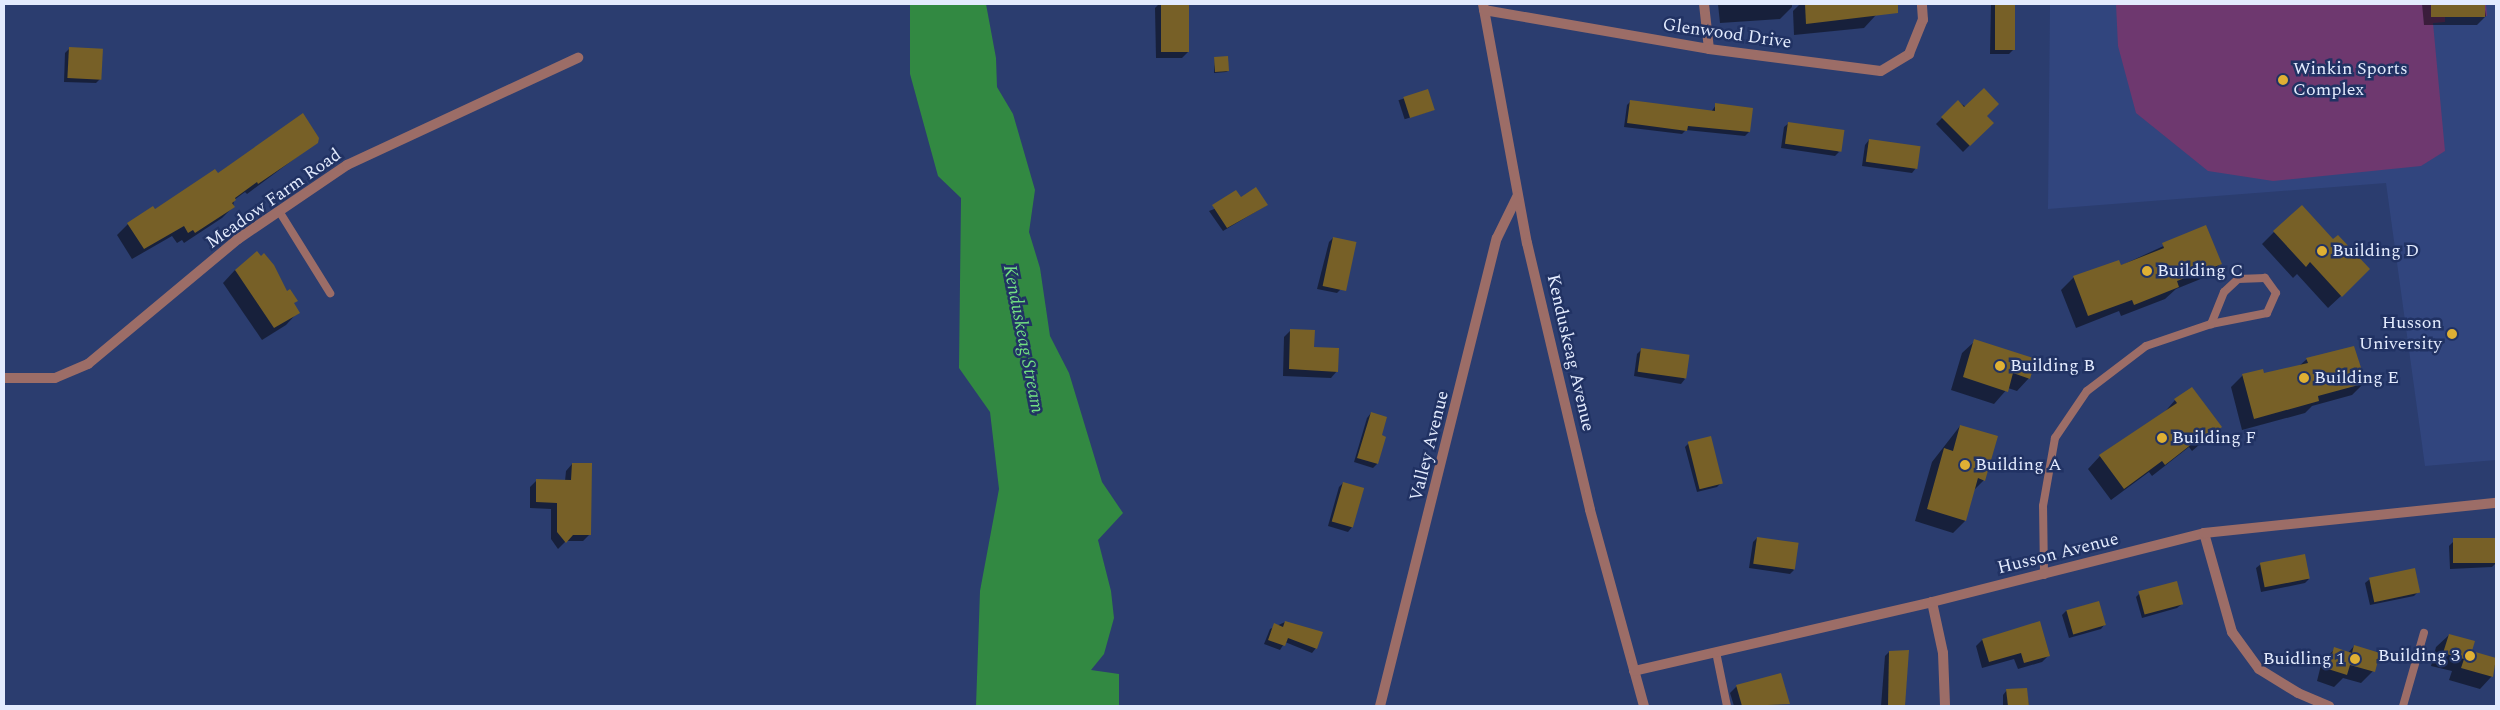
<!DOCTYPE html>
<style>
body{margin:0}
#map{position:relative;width:2500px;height:710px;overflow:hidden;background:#2b3d6f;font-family:Spectral,serif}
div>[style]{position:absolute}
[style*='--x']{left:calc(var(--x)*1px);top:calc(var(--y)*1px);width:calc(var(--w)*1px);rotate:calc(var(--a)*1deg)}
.built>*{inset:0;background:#31457e}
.green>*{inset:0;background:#6e386f}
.water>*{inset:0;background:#328942}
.shadow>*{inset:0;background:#0007;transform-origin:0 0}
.building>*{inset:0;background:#776027;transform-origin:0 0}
.lane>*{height:8px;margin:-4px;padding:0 4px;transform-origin:4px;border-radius:4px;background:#9c6d67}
.street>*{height:10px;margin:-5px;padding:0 5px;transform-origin:5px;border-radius:5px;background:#9c6d67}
.dots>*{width:14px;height:14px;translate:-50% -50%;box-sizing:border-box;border:2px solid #213263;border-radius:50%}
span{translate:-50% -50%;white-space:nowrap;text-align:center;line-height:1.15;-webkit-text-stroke:5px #213263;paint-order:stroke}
.street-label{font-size:18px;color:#e3ebfe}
.poi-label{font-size:18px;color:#e3ebfe}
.left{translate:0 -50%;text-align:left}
.right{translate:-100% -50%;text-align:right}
.water-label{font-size:19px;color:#72df82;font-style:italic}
.frame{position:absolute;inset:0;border:5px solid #e3ebfe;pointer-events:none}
</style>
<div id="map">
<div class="built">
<div style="clip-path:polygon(2050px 4px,2496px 4px,2496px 460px,2425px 466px,2386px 183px,2048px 209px)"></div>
</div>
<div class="green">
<div style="clip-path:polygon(2116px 4px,2486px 4px,2487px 16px,2445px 17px,2445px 22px,2433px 23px,2445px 151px,2421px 166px,2273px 181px,2208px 171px,2136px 113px,2118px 46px)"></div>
</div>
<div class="water">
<div style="clip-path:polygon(910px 4px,986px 4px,996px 58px,997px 87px,1013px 114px,1035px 190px,1029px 232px,1040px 268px,1050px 336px,1069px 373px,1102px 482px,1123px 513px,1098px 540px,1111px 591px,1114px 618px,1104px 654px,1091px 670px,1119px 674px,1119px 706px,976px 706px,980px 591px,999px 489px,990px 412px,959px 368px,961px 198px,938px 176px,910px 74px)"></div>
</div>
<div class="shadow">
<div style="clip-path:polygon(1159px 4px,1188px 4px,1189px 51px,1182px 58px,1156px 58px,1155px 8px)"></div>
<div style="clip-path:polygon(1718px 4px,1792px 4px,1792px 7px,1780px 19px,1720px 23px)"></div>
<div style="clip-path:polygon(1800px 4px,1875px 4px,1876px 15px,1864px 28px,1794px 35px,1793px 11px)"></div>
<div style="clip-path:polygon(1991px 4px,2014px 4px,2013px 50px,2009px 54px,1990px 54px)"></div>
<div style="clip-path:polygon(2422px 4px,2484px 4px,2486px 16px,2477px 25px,2424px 25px)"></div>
<div style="clip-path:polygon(69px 49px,100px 79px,96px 83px,64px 82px,65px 53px)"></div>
<div style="clip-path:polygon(1215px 58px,1228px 71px,1226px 72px,1214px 73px)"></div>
<div style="left:1427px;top:91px;width:20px;height:30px;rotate:72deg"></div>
<div style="clip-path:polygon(1631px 101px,1711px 112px,1716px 105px,1749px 132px,1745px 136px,1686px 130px,1682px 134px,1624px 127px,1627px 105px)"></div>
<div style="clip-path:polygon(1958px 102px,1992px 123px,1963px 152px,1936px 124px)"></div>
<div style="clip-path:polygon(1789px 123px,1839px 152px,1835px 156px,1781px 148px,1784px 127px)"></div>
<div style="clip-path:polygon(1869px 140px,1916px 168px,1912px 173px,1862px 166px,1865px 145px)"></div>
<div style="clip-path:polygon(317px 142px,247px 194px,245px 192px,234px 200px,233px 207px,222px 218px,184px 243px,182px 240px,177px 243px,172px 236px,132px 259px,117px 235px,128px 224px,218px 175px)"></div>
<div style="clip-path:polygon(1240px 199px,1267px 205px,1223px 231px,1209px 211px)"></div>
<div style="clip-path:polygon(2205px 227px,2220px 264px,2208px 276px,2176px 289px,2165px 299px,2121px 316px,2119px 311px,2076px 328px,2061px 290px,2074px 277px,2120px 266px)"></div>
<div style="clip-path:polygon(2274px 232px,2356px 282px,2328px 308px,2297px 274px,2293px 278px,2262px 244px)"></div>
<div style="clip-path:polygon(1333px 238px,1341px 289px,1337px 293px,1317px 289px,1329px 242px)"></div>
<div style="clip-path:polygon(235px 270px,293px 304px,298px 312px,286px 325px,262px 340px,223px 283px)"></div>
<div style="clip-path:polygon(1291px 330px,1337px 371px,1331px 378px,1283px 376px,1284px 337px)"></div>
<div style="clip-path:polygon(1975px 341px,2029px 378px,2017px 391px,2008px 388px,1994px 404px,1951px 390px,1962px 353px)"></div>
<div style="clip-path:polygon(1642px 349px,1685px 379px,1681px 384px,1634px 376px,1637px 354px)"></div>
<div style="clip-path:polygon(2307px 359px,2364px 383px,2352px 395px,2312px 406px,2305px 413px,2242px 430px,2231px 387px,2243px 375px,2263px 375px,2299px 366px)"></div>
<div style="clip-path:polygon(2175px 400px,2220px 427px,2192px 451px,2189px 447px,2152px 476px,2149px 472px,2111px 500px,2088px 469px,2100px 456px,2163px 414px)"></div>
<div style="clip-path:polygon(1371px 413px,1380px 436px,1377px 464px,1373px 468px,1354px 462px,1367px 418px)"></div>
<div style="clip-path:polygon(1960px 426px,1984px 480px,1973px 491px,1965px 521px,1953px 533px,1915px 521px,1932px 462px)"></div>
<div style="clip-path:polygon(1689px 443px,1722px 482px,1717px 487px,1697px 492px,1685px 447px)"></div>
<div style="clip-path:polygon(572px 464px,590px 534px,583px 541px,566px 541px,558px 549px,551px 539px,551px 509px,530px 508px,530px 487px,537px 480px,565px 481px,566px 471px)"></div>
<div style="clip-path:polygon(1343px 483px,1352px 527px,1348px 532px,1328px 526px,1339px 487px)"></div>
<div style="clip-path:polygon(1757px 538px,1794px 570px,1790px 574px,1749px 568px,1753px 542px)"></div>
<div style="clip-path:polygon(2495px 540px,2496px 563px,2492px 567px,2450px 569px,2449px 546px,2453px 542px)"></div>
<div style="clip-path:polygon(2261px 564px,2309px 579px,2305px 583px,2261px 592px,2256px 568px)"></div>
<div style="clip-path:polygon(2370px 579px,2419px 591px,2414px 596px,2370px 605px,2365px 583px)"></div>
<div style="clip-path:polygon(2140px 593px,2182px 604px,2177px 608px,2142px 618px,2136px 597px)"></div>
<div style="clip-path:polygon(2098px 602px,2105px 624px,2101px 629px,2069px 638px,2062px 615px,2066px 611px)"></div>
<div style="clip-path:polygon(1285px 622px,1322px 633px,1316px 648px,1312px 653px,1285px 642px,1280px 650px,1264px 644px,1270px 629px)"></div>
<div style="clip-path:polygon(2449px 635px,2470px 652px,2496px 659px,2492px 676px,2480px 689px,2449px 680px,2452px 671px,2431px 666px,2436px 647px)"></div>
<div style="clip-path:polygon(1982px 640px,2049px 655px,2042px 662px,2018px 669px,2014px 659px,1982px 668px,1976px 646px)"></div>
<div style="clip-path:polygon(2354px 646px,2373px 671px,2361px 683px,2343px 678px,2334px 687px,2317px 681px,2322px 661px,2335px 649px,2348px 653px)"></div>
<div style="clip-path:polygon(1889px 652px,1908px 652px,1904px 706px,1881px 706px,1885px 656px)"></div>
<div style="clip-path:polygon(1737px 686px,1788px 704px,1734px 706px,1730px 693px)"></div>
<div style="clip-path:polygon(2026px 689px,2029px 706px,2003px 706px,2003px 695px,2007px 690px)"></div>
</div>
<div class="building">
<div style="left:1161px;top:4px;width:28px;height:48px"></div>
<div style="clip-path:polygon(1805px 4px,1898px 4px,1898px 13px,1806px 24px)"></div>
<div style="left:1995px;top:4px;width:20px;height:46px"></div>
<div style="left:2431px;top:4px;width:54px;height:13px"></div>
<div style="left:69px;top:47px;width:34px;height:31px;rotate:3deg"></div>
<div style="left:1228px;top:56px;width:15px;height:14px;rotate:86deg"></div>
<div style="clip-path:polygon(1984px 88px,1999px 104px,1987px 116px,1994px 123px,1970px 146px,1941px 117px,1958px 100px,1964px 107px)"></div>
<div style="left:1428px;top:89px;width:22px;height:26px;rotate:72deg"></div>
<div style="clip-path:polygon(1630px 100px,1715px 111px,1715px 103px,1753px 108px,1750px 132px,1688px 126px,1687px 131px,1627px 123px)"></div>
<div style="clip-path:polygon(303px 113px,319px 138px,318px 143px,258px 184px,257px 182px,235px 198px,236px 200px,232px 203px,235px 207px,195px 233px,193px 230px,188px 233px,184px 226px,144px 249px,127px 223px,153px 206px,155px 209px,215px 169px,218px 173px)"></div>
<div style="left:1788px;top:122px;width:57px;height:22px;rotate:8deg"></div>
<div style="left:1869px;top:139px;width:52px;height:23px;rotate:8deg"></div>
<div style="clip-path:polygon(1256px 187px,1268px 205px,1227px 228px,1212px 205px,1236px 190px,1241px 197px)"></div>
<div style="clip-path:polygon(2302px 205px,2333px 239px,2338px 235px,2370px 269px,2342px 297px,2310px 262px,2306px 267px,2273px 231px)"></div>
<div style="clip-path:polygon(2206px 225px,2222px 264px,2177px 281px,2179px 287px,2134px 305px,2132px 300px,2088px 316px,2073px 276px,2119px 260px,2121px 265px,2164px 248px,2162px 243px)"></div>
<div style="left:1333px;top:237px;width:24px;height:50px;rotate:12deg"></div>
<div style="clip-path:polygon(257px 251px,261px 256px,264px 253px,274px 265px,287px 291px,290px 289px,298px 301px,294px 303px,300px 313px,274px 328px,235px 270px)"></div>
<div style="clip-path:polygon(1290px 329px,1315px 330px,1314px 347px,1339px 348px,1338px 372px,1289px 369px)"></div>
<div style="clip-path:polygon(1974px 339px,2036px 359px,2030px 379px,2013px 373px,2008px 392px,1963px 377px)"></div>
<div style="clip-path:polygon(2354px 346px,2366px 383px,2318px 396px,2319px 401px,2254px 419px,2242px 374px,2263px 369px,2264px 373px,2308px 363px,2306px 358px)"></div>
<div style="left:1641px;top:348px;width:49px;height:24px;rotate:8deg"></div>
<div style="clip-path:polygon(2192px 387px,2222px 427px,2204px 440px,2202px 436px,2165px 465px,2162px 461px,2124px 489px,2099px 455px,2177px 403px,2174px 399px)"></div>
<div style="clip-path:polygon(1371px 412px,1387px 417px,1382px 435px,1386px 437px,1378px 464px,1357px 458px)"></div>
<div style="clip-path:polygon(1960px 425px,1998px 436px,1985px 481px,1978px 478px,1966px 521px,1927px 509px,1944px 448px,1953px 451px)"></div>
<div style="left:1711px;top:436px;width:49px;height:24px;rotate:76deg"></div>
<div style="clip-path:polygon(572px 463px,592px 463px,591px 535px,573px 535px,566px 543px,557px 532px,557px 503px,536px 502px,536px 479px,571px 480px)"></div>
<div style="left:1343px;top:482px;width:22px;height:41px;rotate:16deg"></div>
<div style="left:1757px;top:537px;width:42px;height:27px;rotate:8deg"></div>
<div style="left:2496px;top:538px;width:25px;height:43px;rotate:90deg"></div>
<div style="left:2305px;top:554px;width:25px;height:46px;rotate:79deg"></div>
<div style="left:2415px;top:568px;width:25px;height:47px;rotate:78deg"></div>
<div style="left:2177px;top:581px;width:24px;height:40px;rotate:75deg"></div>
<div style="left:2099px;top:601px;width:25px;height:34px;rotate:74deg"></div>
<div style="clip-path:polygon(1285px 621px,1323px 632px,1317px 649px,1288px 638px,1285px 646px,1268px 640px,1274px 623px,1283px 627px)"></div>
<div style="clip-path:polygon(2040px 621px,2050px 656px,2024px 663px,2021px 653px,1989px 662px,1982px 639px)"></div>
<div style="clip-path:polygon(2449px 634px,2475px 641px,2472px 651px,2496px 658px,2493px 677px,2461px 668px,2464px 659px,2443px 653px)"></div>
<div style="clip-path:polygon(2354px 645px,2380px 653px,2375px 672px,2350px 665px,2347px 675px,2328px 669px,2334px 647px,2352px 653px)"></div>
<div style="clip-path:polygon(1909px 650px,1905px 706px,1888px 706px,1889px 651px)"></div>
<div style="clip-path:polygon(1781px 673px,1790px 704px,1742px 706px,1736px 685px)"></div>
<div style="clip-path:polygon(2027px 688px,2029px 706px,2008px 706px,2006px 689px)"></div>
</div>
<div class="lane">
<div style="--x:279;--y:211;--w:97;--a:58.1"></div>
<div style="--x:2044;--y:575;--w:69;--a:-90.8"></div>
<div style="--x:2043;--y:506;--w:69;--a:-80"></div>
<div style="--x:2055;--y:438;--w:57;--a:-55.8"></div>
<div style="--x:2087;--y:391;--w:74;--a:-37.3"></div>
<div style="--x:2146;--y:346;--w:69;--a:-18.7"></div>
<div style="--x:2211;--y:324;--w:57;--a:-11.1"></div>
<div style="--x:2267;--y:313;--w:22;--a:-66"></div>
<div style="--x:2276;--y:293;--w:19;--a:-126"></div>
<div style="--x:2265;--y:278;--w:27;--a:178"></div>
<div style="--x:2238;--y:279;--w:19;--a:137"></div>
<div style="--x:2224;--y:292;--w:35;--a:112"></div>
<div style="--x:1716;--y:652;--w:55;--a:78.5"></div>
<div style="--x:2403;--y:706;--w:76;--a:-74"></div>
</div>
<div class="street">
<div style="--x:1483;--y:4;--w:243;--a:79.6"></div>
<div style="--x:1527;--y:243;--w:274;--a:76.7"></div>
<div style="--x:1590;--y:510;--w:203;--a:74.6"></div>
<div style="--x:1704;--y:4;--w:45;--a:83.7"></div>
<div style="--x:1484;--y:10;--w:228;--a:9.8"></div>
<div style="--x:1709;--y:49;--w:173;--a:7.3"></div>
<div style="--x:1881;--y:71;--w:33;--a:-31"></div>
<div style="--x:1909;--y:54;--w:37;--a:-68"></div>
<div style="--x:1923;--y:20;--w:16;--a:-94"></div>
<div style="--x:4;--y:378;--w:51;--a:0"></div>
<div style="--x:55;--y:378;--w:36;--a:-23"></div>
<div style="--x:88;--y:364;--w:195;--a:-39.8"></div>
<div style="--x:238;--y:239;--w:132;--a:-34.2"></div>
<div style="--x:347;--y:165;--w:255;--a:-24.9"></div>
<div style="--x:2204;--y:533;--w:103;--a:74.2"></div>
<div style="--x:2232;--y:632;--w:46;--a:53.9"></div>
<div style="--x:2259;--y:669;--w:46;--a:31.6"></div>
<div style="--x:2298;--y:693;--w:34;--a:23"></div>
<div style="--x:1932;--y:602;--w:52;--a:77.8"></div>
<div style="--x:1943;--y:653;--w:53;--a:87.8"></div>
<div style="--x:1634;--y:671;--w:306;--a:-13"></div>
<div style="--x:1932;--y:602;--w:281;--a:-14.2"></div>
<div style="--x:2204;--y:533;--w:294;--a:-5.9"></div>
<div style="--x:1380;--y:706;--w:482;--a:-76"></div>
<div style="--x:1497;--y:238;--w:46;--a:-64"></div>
</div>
<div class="dots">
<div style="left:2283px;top:80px;background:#dfb034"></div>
<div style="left:2322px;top:251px;background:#dfb034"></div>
<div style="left:2147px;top:271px;background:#dfb034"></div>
<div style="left:2452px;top:334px;background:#dfb034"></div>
<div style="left:2000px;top:366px;background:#dfb034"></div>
<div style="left:2304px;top:378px;background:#dfb034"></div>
<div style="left:2162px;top:438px;background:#dfb034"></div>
<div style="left:1965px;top:465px;background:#dfb034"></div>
<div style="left:2470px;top:656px;background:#dfb034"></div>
<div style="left:2355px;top:659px;background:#dfb034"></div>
</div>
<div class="street-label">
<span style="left:1727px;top:34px;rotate:8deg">Glenwood Drive</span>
<span style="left:274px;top:199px;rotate:-35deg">Meadow Farm Road</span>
<span style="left:1570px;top:353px;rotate:77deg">Kenduskeag Avenue</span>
<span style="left:1430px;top:446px;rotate:-76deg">Valley Avenue</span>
<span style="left:2058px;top:554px;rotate:-14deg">Husson Avenue</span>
</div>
<div class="poi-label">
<span class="left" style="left:2293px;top:80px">Winkin Sports<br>Complex</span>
<span class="left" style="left:2332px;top:251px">Building D</span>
<span class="left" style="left:2157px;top:271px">Building C</span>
<span class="right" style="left:2442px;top:334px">Husson<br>University</span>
<span class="left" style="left:2010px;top:366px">Building B</span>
<span class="left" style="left:2314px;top:378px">Building E</span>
<span class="left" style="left:2172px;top:438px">Building F</span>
<span class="left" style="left:1975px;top:465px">Building A</span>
<span class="right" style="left:2460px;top:656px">Building 3</span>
<span class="right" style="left:2345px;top:659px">Buidling 1</span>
</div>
<div class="water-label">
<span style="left:1023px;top:339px;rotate:79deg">Kenduskeag Stream</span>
</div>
<div class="frame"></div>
</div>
